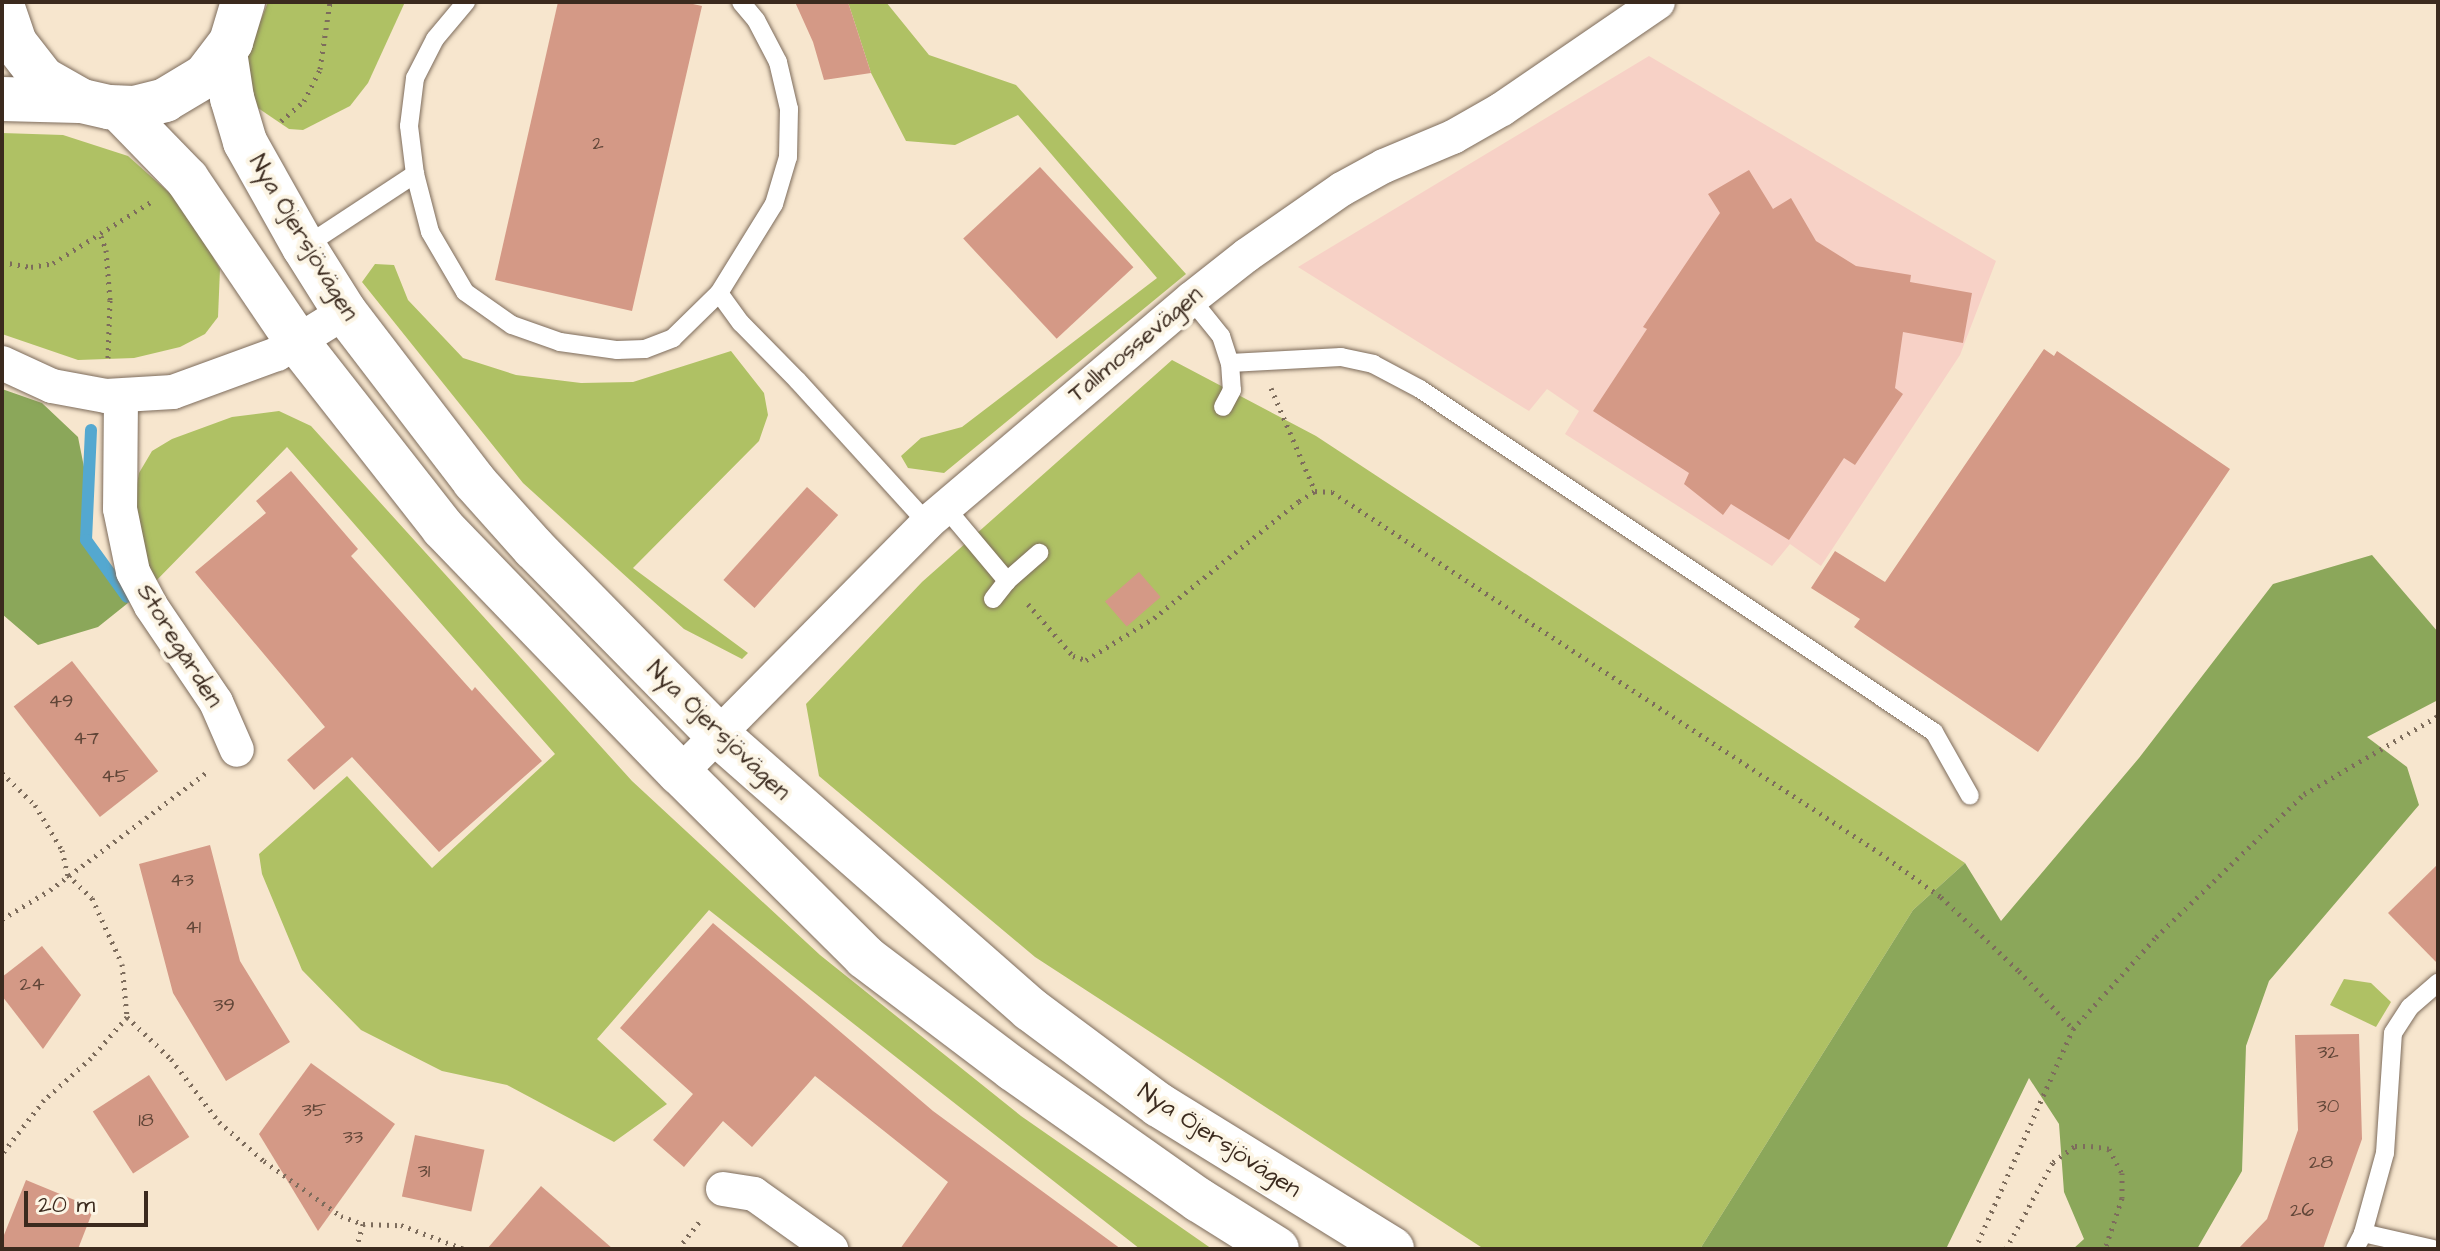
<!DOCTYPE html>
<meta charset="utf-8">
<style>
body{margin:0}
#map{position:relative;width:2440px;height:1251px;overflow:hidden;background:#f7e6ce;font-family:"Architects Daughter",sans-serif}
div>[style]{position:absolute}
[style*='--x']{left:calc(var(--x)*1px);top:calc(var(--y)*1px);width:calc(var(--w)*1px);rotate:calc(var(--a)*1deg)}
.built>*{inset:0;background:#f7d1c6}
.green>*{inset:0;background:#afc164}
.forest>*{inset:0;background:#8ba75a}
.stream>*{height:12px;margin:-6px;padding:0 6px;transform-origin:6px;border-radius:6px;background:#54a8d0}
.building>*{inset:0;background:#d49986;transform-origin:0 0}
.path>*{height:5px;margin-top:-2.5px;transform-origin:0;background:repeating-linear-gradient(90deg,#7d6c5c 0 2px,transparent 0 8px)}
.roads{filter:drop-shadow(0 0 2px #7d6c5c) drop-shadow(0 0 2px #7d6c5c)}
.lane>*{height:18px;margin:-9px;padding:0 9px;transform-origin:9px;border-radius:9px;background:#fff}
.street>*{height:34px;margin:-17px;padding:0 17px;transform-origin:17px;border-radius:17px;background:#fff}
.secondary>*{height:44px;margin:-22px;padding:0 22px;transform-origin:22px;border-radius:22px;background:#fff}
span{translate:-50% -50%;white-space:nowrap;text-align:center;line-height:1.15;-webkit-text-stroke:8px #fcf5e5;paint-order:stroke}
.number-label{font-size:20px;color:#614638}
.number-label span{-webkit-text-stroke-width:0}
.street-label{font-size:24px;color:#3b2a1e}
.frame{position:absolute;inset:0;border:4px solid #3b2a1e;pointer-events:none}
.scale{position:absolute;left:24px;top:1191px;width:124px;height:36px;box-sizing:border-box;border:4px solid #3b2a1e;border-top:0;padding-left:10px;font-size:24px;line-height:28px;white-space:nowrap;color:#3b2a1e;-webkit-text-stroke:6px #fcf5e5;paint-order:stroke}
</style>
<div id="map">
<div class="built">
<div style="clip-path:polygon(1649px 56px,1996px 261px,1960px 355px,1821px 566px,1790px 544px,1772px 566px,1565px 434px,1579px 411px,1547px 389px,1529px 411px,1298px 267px)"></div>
</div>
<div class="green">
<div style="clip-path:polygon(268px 2px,405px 2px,368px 83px,350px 106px,303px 130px,289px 129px,255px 106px,246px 58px)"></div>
<div style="clip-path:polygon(848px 2px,886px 2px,929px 55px,1016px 85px,1186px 274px,944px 473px,908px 468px,901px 456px,921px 438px,962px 427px,1157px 278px,1018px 115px,955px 145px,906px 141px,871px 73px)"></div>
<div style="clip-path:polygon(2px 133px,63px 135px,128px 156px,183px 205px,220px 269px,218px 317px,205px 334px,180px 347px,134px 358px,78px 360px,2px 334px)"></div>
<div style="clip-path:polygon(375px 264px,394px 265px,408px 300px,463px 358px,516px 375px,581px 383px,633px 382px,731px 351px,764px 393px,768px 415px,759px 441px,633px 568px,748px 653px,742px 659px,684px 629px,523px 483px,362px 282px)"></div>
<div style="clip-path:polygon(1172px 360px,1316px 436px,1965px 863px,1913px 910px,1700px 1249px,1484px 1249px,1035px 957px,819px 776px,806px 704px,922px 582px)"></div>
<div style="clip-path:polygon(279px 411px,311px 426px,632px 781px,820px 955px,1021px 1116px,1212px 1249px,1140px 1249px,709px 910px,597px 1039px,667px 1104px,614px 1142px,507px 1085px,442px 1071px,361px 1030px,302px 970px,262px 874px,259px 854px,347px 776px,432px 868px,555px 754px,287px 447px,151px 586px,135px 495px,139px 473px,152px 451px,172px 439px,232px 417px)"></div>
<div style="clip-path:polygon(2344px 979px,2371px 983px,2391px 1002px,2376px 1027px,2330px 1005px)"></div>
</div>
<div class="forest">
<div style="clip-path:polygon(2px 389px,42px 403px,78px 437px,85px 472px,85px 541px,128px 603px,98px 627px,38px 645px,2px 614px)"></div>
<div style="clip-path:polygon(2372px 555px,2438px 632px,2438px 700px,2367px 737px,2407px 767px,2419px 805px,2269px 981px,2246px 1046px,2242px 1171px,2197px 1249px,2073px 1249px,2084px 1239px,2064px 1192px,2059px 1124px,2029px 1078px,1946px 1249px,1700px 1249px,1913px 910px,1965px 863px,2001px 921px,2139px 758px,2273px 584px)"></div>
</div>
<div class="stream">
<div style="--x:91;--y:430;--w:110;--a:92.6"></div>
<div style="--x:86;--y:540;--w:70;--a:54.3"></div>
</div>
<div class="building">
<div style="clip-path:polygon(558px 2px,684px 2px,702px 6px,632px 311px,495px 280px)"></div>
<div style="clip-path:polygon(795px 2px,848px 2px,871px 73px,824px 80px,813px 42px)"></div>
<div style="left:1040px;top:167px;width:137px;height:105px;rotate:47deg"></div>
<div style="clip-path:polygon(1749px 170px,1773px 209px,1791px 198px,1816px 241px,1856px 266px,1911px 275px,1910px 282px,1972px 293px,1963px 343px,1903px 332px,1895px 388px,1903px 394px,1855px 465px,1844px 458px,1789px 540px,1731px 504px,1723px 515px,1684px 484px,1689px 473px,1593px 411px,1647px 329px,1643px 327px,1720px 213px,1708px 194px)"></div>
<div style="clip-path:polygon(2044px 349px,2054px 356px,2057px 351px,2230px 469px,2038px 752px,1854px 627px,1860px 619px,1811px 588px,1835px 551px,1885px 582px)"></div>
<div style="clip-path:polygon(291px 471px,358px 549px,351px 556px,472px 691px,475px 687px,542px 761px,439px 852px,352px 757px,314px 790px,287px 760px,325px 727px,195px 572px,266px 513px,256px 501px)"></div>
<div style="left:807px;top:487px;width:42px;height:125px;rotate:42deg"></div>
<div style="left:1139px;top:572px;width:33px;height:45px;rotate:49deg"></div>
<div style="left:72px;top:661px;width:140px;height:74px;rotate:52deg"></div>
<div style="clip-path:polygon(210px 845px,240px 961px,290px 1042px,226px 1081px,173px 993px,139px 864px)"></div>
<div style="clip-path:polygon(2438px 864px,2438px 964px,2388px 913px)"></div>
<div style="clip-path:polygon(713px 923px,933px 1111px,1121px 1249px,900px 1249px,948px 1182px,815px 1076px,752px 1147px,723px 1121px,684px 1167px,653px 1140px,693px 1094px,620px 1028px)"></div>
<div style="clip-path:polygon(42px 946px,81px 995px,43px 1049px,2px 996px,2px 977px)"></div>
<div style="clip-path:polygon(2359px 1034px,2362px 1139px,2323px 1249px,2238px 1249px,2267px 1219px,2298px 1130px,2295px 1035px)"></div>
<div style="clip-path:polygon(311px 1063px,395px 1124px,318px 1231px,259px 1134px)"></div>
<div style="left:149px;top:1075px;width:74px;height:67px;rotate:57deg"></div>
<div style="left:415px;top:1135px;width:71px;height:63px;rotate:12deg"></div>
<div style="clip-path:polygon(26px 1180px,94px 1208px,78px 1249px,2px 1249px,2px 1240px)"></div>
<div style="clip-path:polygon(541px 1186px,613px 1249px,487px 1249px)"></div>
</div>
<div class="path">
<div style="--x:281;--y:121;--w:30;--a:-41"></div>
<div style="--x:304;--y:101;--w:36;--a:-63"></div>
<div style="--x:320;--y:69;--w:68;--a:-81.5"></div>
<div style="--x:101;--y:236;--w:15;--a:70"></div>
<div style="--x:106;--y:250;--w:50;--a:85.4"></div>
<div style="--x:110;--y:300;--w:58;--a:92"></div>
<div style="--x:2;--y:262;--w:29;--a:10"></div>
<div style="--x:31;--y:267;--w:22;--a:-10"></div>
<div style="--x:53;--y:263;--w:115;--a:-31.9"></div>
<div style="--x:1271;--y:388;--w:112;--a:66.9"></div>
<div style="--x:1028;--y:604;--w:69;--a:49.1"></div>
<div style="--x:1073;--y:656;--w:14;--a:17"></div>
<div style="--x:1086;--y:660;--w:80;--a:-31.7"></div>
<div style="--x:1154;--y:618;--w:186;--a:-38.9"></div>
<div style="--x:1299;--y:501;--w:19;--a:-32"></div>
<div style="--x:1315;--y:491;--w:17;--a:3"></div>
<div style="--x:1332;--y:492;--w:656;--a:33.38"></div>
<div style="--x:1880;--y:853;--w:75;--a:35.8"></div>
<div style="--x:1941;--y:897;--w:108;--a:43.5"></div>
<div style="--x:2019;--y:971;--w:79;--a:47"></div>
<div style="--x:2;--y:773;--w:46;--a:44.1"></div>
<div style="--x:35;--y:805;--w:52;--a:59"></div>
<div style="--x:62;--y:850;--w:26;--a:77"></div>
<div style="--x:68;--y:875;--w:33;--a:44"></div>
<div style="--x:92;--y:898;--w:72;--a:65.6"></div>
<div style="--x:122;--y:964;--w:53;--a:84.6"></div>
<div style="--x:127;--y:1017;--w:55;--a:131.3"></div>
<div style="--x:91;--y:1058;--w:63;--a:138.2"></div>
<div style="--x:44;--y:1100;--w:68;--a:127.9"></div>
<div style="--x:2;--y:919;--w:56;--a:-31.1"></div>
<div style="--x:50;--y:890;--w:196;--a:-36.9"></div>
<div style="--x:127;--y:1017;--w:61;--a:43.7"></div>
<div style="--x:171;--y:1059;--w:79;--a:52.7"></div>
<div style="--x:219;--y:1122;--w:60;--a:40.9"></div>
<div style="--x:264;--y:1161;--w:95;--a:35.5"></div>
<div style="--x:341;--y:1216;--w:23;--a:20"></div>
<div style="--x:363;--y:1224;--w:38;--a:2"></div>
<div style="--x:401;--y:1225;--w:67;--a:20.9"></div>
<div style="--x:356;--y:1249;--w:26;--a:-74"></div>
<div style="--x:678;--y:1249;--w:39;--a:-52"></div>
<div style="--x:1975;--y:1249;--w:241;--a:-66"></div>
<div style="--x:2073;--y:1029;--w:124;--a:-47.9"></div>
<div style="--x:2156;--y:937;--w:206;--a:-44"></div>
<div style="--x:2304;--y:794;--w:155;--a:-30.2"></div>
<div style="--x:2006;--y:1249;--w:99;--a:-61.6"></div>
<div style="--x:2053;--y:1162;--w:27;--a:-36"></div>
<div style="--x:2075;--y:1146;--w:16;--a:0"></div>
<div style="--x:2091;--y:1146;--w:18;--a:9"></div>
<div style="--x:2109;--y:1149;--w:27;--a:62"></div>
<div style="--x:2122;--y:1173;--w:25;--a:90"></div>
<div style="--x:2122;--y:1198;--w:54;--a:108.4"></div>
</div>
<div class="roads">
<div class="lane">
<div style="--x:466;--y:2;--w:48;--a:130"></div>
<div style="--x:435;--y:39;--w:44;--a:117.1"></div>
<div style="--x:415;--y:78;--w:48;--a:97.1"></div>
<div style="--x:409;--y:126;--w:48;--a:82.9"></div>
<div style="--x:415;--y:174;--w:60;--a:75.5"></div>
<div style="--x:430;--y:232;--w:69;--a:59.7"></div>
<div style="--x:465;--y:292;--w:57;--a:35.1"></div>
<div style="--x:512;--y:325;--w:51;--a:19.5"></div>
<div style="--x:560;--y:342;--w:58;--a:8"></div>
<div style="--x:617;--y:350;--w:28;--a:-2"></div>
<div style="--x:645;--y:349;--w:30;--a:-21"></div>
<div style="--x:673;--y:338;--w:64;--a:-44.4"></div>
<div style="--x:719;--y:293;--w:105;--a:-58.3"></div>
<div style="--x:774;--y:204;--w:49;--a:-73.4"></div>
<div style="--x:788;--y:157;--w:48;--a:-88.8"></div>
<div style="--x:789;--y:109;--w:48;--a:-103.2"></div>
<div style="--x:778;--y:62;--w:47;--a:-117.6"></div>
<div style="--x:756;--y:20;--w:23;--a:-130"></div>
<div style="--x:304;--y:247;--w:133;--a:-33.3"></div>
<div style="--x:719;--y:293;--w:37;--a:54"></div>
<div style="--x:741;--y:323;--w:81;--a:45.5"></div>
<div style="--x:798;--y:381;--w:192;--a:47.7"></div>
<div style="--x:1191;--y:299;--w:48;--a:51"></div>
<div style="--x:1221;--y:336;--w:28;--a:72"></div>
<div style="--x:1230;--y:363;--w:27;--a:86"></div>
<div style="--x:1232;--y:390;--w:19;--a:118"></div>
<div style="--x:1230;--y:363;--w:111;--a:-3.1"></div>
<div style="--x:1341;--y:357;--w:33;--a:12"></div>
<div style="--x:1373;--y:364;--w:53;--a:28"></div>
<div style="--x:1420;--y:389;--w:618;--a:33.72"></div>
<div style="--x:1934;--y:732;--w:73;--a:60.6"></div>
<div style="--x:945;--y:507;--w:97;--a:50"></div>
<div style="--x:1007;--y:581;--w:43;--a:-41.2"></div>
<div style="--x:993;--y:599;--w:23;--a:-52"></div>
<div style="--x:2363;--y:1233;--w:72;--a:12.9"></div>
<div style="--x:2355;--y:1249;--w:18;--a:-63"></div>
<div style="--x:2363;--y:1233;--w:83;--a:-74.6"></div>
<div style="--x:2385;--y:1153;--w:120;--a:-86.2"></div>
<div style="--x:2393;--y:1033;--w:31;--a:-57"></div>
<div style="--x:2410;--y:1007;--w:37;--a:-41"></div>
</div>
<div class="street">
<div style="--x:2;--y:363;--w:55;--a:24.7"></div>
<div style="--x:52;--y:386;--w:55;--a:10.5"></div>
<div style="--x:106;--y:396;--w:67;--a:-3.4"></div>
<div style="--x:173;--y:392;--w:111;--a:-20.1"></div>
<div style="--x:277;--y:354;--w:80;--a:-31.7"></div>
<div style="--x:121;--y:397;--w:112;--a:90.5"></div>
<div style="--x:120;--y:509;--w:64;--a:78.3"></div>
<div style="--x:133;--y:572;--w:38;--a:62"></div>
<div style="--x:151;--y:606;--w:116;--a:55.9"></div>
<div style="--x:216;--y:702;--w:52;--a:66.4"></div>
<div style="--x:680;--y:773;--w:351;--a:-45.3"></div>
<div style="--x:927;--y:523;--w:346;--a:-40.3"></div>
<div style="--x:1191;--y:299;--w:71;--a:-38.2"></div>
<div style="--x:1247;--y:255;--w:116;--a:-34.8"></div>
<div style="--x:1342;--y:189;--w:48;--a:-28.7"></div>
<div style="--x:1384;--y:166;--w:75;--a:-22.8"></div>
<div style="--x:1453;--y:137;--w:56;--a:-29.7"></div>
<div style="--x:1502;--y:109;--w:189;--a:-34.4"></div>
<div style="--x:723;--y:1189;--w:31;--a:9"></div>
<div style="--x:754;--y:1194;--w:95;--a:35.5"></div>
</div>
<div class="secondary">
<div style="--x:2;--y:5;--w:40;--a:71.1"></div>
<div style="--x:15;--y:43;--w:46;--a:52.1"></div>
<div style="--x:43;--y:79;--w:45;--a:29.4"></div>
<div style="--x:82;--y:101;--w:28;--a:13"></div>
<div style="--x:109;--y:107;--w:25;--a:2"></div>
<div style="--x:134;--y:108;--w:32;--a:-14"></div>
<div style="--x:165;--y:100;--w:47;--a:-31"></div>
<div style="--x:205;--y:76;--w:43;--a:-52.6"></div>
<div style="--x:231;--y:42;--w:42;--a:-73.3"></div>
<div style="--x:225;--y:52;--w:47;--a:81.3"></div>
<div style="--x:232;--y:98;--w:46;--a:73.5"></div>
<div style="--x:245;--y:142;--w:120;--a:60.7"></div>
<div style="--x:304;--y:247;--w:77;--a:57.8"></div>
<div style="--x:345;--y:312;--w:213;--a:52.6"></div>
<div style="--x:474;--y:481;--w:90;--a:48.2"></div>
<div style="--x:534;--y:548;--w:261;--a:45.5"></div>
<div style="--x:717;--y:734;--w:417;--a:41.3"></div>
<div style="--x:1030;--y:1009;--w:161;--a:36.7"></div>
<div style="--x:1159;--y:1105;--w:274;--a:31.7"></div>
<div style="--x:2;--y:99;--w:77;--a:1.5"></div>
<div style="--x:118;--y:108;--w:99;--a:45.8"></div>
<div style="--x:187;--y:179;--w:198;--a:55.9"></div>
<div style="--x:298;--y:343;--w:235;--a:51.9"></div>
<div style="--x:443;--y:528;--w:341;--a:46"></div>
<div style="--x:680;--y:773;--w:261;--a:44.8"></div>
<div style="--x:865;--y:957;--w:186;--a:37.1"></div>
<div style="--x:1013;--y:1069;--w:228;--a:35.2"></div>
<div style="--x:1199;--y:1200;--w:92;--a:32.1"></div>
</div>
</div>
<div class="number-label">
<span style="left:598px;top:143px">2</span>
<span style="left:61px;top:701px">49</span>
<span style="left:86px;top:738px">47</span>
<span style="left:115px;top:776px">45</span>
<span style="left:182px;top:880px">43</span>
<span style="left:193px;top:927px">41</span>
<span style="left:32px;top:984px">24</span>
<span style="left:224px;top:1005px">39</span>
<span style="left:2328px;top:1052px">32</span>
<span style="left:2328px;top:1106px">30</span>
<span style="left:314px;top:1110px">35</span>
<span style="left:146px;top:1120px">18</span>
<span style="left:353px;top:1137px">33</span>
<span style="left:2321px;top:1162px">28</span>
<span style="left:424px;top:1171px">31</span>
<span style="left:2302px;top:1210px">26</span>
</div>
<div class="street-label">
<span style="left:303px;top:238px;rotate:59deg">Nya Öjersjövägen</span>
<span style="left:1136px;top:345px;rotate:-40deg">Tallmossevägen</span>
<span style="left:179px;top:646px;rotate:58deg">Storegården</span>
<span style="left:718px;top:731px;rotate:44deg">Nya Öjersjövägen</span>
<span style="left:1219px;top:1141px;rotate:33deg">Nya Öjersjövägen</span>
</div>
<div class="frame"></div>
<div class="scale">20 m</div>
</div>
